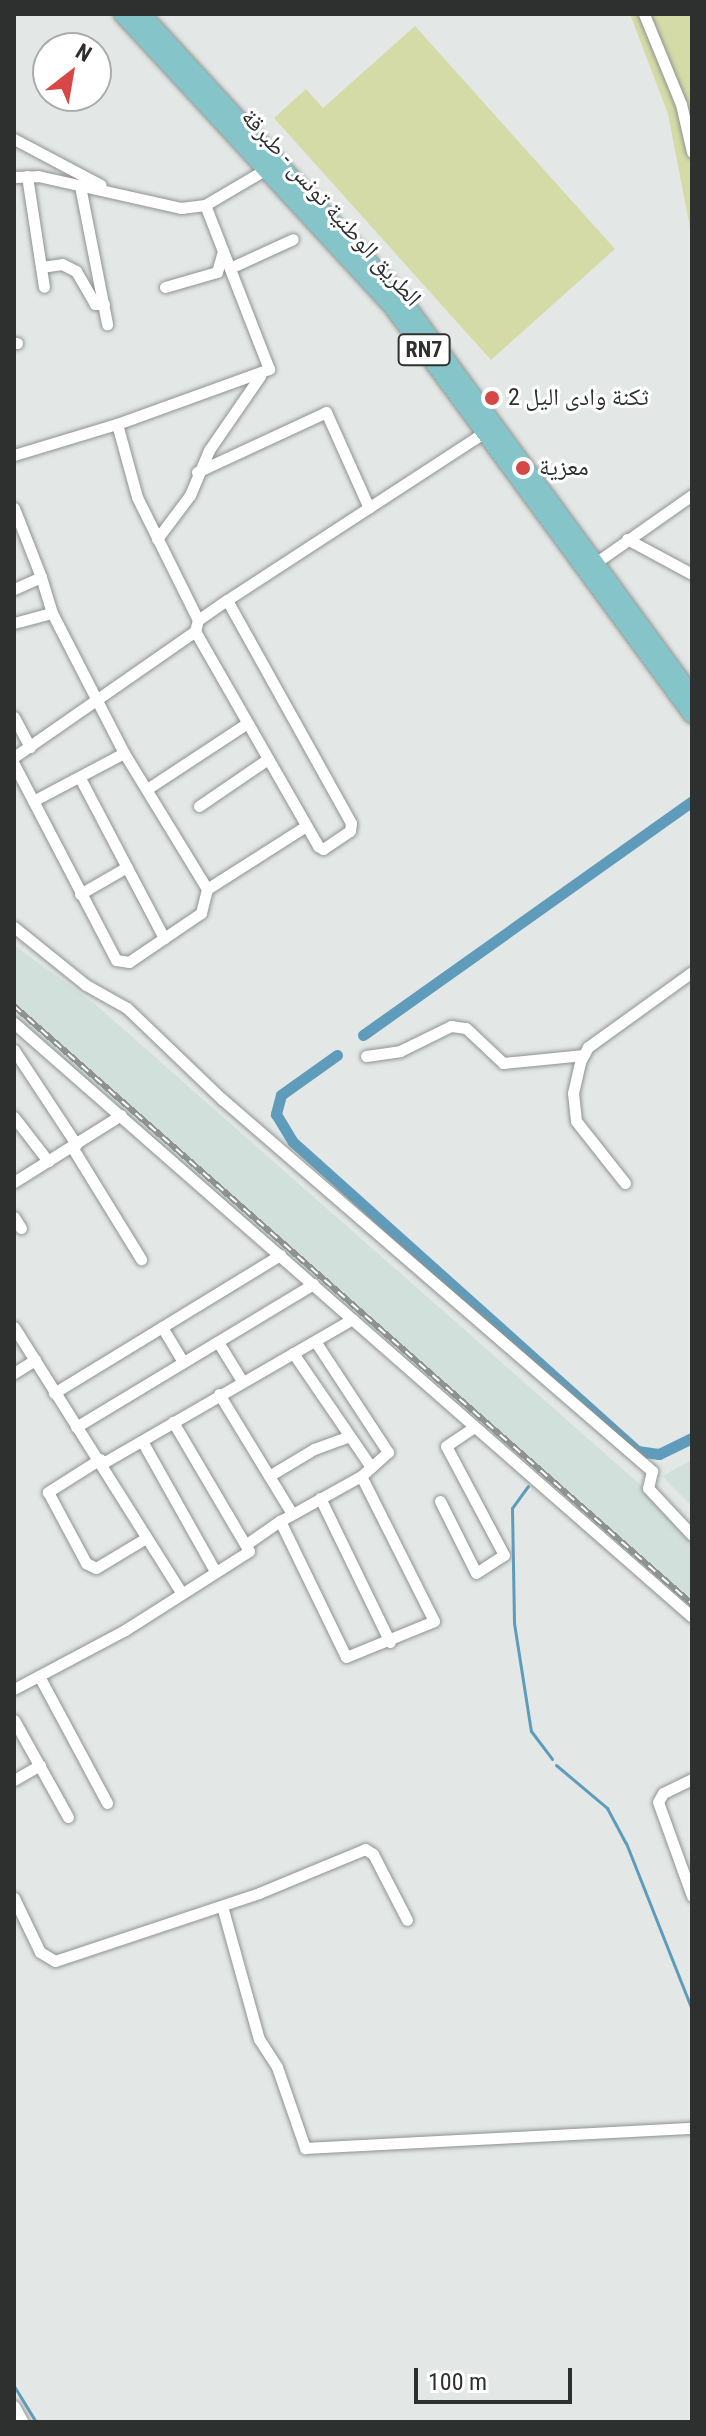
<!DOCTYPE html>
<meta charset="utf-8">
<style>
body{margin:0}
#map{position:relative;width:706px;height:2436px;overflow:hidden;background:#e3e8e6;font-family:"Roboto Condensed","Noto Naskh Arabic",sans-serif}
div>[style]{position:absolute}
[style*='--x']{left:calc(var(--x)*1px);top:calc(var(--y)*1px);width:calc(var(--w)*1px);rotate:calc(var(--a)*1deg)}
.built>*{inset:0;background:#d2e0db}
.green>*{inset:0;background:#d5dba6}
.stream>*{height:3px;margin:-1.5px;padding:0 1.5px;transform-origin:1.5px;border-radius:1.5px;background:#5f9cbb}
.canal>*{height:11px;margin:-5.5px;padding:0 5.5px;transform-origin:5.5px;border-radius:5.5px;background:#5f9cbb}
.roads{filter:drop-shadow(0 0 2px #8e9391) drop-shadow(0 0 2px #8e9391)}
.street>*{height:11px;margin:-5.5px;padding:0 5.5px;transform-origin:5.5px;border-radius:5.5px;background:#fff}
.primary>*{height:16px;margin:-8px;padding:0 8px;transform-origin:8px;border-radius:8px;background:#85c5ca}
.rail>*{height:6px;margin-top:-3px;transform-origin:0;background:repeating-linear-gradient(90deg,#fff 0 9px,#8e9291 0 18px);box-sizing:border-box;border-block:2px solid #8e9291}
.dots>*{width:22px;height:22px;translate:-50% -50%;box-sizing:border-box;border:4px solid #fff;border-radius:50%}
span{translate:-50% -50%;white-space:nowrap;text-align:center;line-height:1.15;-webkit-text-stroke:6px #fff;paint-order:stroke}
.shield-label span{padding:2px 6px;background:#fff;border:2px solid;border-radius:6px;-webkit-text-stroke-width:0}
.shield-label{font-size:22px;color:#2e3030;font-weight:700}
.street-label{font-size:24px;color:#2e3030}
.poi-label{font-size:24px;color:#2e3030}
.left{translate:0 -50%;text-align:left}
.frame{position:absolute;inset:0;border:16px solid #2e3030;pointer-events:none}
.north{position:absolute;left:32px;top:32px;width:80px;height:80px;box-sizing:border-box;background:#fff;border:2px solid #abacac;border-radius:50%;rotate:31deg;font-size:22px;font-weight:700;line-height:32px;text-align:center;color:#2e3030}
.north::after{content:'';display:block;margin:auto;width:28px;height:36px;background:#d64745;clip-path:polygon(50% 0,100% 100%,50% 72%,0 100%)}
.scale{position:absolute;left:414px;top:2368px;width:158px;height:36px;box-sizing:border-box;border:4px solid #2e3030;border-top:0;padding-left:10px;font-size:24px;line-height:28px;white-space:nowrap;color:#2e3030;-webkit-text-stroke:6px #fff;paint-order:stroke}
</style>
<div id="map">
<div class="built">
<div style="clip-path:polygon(14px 945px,95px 1004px,644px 1488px,692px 1536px,692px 1611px,14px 1015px)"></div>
<div style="clip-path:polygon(692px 1460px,692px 1506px,662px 1476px)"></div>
</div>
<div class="green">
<div style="clip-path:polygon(630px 14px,692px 14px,692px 238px,668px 114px)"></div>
<div style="clip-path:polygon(415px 26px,615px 249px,491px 360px,274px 118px,306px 89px,323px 108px)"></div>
</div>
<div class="stream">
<div style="--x:528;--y:1486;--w:27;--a:126"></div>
<div style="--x:512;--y:1508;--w:115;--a:89"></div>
<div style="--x:514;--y:1623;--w:109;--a:81.1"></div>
<div style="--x:531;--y:1731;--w:35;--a:53"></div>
<div style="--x:556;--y:1765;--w:67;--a:40.1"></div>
<div style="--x:607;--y:1808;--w:40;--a:62"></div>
<div style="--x:626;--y:1843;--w:180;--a:68.4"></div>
<div style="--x:14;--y:2386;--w:42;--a:58.6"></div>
</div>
<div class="canal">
<div style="--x:363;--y:1035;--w:404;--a:-35.4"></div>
<div style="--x:337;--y:1055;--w:69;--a:144.5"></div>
<div style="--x:281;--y:1095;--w:20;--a:105"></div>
<div style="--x:276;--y:1114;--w:33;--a:59"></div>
<div style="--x:293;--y:1142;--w:462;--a:41.9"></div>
<div style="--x:637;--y:1451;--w:22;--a:8"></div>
<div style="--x:659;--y:1454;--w:37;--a:-26"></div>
</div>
<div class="roads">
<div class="street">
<div style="--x:644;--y:14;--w:97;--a:67.7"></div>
<div style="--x:681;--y:104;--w:49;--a:77.1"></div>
<div style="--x:14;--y:139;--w:98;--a:27.9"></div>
<div style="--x:27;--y:176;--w:112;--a:81.3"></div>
<div style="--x:14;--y:177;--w:24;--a:-2"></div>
<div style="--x:38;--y:176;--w:147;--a:12.6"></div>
<div style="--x:181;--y:208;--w:24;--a:-7"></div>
<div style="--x:205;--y:205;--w:71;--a:-30.5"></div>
<div style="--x:80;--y:186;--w:141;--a:78.9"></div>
<div style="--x:41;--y:267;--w:21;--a:-8"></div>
<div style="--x:62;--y:264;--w:16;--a:27"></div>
<div style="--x:76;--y:271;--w:38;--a:60"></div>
<div style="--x:95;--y:304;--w:9;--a:0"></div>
<div style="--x:230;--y:268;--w:69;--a:-24.7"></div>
<div style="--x:165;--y:287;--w:54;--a:-16.1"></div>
<div style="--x:217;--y:272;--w:22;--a:-74"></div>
<div style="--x:14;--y:343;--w:3;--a:0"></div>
<div style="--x:14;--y:455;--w:108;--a:-16.8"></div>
<div style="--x:197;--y:472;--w:142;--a:-24.9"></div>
<div style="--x:326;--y:412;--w:105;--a:65.9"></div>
<div style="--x:14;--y:508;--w:74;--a:68.6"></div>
<div style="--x:41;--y:577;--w:30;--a:156"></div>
<div style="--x:157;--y:539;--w:55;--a:-53.1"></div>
<div style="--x:190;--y:495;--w:49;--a:-67.1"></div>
<div style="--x:209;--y:450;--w:90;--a:-55.4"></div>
<div style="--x:627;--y:539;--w:74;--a:28.3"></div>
<div style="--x:591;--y:566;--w:123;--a:-35.1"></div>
<div style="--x:41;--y:577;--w:38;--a:73"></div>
<div style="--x:198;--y:620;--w:137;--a:-116.4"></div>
<div style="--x:137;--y:497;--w:76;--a:-105.3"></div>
<div style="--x:117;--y:424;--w:162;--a:-19.9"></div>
<div style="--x:269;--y:369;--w:176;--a:-111.3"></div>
<div style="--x:14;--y:623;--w:39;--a:-15"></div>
<div style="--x:52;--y:613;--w:157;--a:62.8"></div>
<div style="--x:124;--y:753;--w:159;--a:58.6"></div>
<div style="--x:207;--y:889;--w:25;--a:104"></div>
<div style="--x:201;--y:913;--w:87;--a:145.8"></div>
<div style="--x:129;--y:962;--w:13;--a:-171"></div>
<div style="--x:116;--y:960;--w:221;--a:-117.5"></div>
<div style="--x:195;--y:631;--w:248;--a:60.2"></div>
<div style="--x:318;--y:846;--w:6;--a:31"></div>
<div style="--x:323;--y:849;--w:32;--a:-34"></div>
<div style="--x:350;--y:831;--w:8;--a:-83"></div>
<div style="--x:351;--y:823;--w:255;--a:-119.1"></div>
<div style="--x:14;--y:717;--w:34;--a:62"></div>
<div style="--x:14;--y:757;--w:221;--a:-34.8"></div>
<div style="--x:195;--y:631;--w:11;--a:-75"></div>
<div style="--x:198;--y:620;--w:35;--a:-35"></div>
<div style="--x:227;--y:600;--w:313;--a:-33.1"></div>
<div style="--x:80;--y:778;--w:181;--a:62.3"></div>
<div style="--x:147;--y:789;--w:118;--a:-33.3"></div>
<div style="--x:33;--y:801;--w:103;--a:-27.8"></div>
<div style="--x:199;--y:806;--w:80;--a:-34.3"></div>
<div style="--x:207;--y:889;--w:117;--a:-32.5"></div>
<div style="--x:80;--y:894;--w:54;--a:-29.9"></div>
<div style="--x:14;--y:927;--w:92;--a:38.9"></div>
<div style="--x:86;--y:985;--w:47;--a:29.3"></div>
<div style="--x:127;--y:1008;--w:132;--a:43.8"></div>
<div style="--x:222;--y:1099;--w:569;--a:40.86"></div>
<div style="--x:652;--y:1471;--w:17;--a:103"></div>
<div style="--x:648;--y:1488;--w:64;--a:46.9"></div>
<div style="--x:14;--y:1023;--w:901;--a:41.22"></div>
<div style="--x:14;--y:1050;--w:113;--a:56.6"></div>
<div style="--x:366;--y:1056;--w:34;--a:-8"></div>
<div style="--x:400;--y:1051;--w:57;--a:-26.1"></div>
<div style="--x:451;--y:1026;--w:15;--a:8"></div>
<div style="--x:466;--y:1028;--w:51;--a:43.4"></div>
<div style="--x:503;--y:1063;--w:81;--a:-5.6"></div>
<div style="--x:14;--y:1117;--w:56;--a:52.3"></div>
<div style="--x:72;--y:1147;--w:132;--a:58.4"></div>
<div style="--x:14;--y:1182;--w:126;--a:-32.1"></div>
<div style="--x:625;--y:1183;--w:79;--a:-128.3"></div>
<div style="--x:576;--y:1121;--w:28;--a:-96"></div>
<div style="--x:573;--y:1093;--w:32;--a:-77"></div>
<div style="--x:580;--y:1062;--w:17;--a:-62"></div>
<div style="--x:588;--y:1047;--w:128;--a:-35.8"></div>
<div style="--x:14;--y:1217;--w:13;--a:58"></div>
<div style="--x:14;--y:1327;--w:312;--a:57.8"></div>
<div style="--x:162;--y:1327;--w:41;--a:59"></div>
<div style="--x:315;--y:1341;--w:133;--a:56.7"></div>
<div style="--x:388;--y:1452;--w:36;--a:138"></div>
<div style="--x:361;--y:1476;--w:93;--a:150.9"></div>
<div style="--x:280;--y:1521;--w:151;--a:64.1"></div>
<div style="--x:346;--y:1657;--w:95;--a:-22.2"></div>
<div style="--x:434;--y:1621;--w:162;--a:-116.7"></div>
<div style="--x:218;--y:1342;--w:46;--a:58.4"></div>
<div style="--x:293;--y:1353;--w:138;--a:55.6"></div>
<div style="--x:14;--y:1373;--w:25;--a:-32"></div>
<div style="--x:54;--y:1393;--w:265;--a:-31.4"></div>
<div style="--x:219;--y:1394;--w:138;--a:58.6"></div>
<div style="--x:76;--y:1427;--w:277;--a:-31.1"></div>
<div style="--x:142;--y:1441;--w:149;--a:60.7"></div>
<div style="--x:100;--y:1459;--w:62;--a:147.6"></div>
<div style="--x:48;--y:1492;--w:81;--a:61.8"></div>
<div style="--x:86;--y:1563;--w:11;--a:27"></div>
<div style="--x:96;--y:1568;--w:58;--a:-31"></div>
<div style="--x:103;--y:1463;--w:288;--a:-30"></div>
<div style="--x:269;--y:1476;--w:52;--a:-31"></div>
<div style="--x:314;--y:1449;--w:37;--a:-20"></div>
<div style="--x:320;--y:1498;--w:160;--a:64.1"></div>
<div style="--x:440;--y:1501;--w:80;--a:63.4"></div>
<div style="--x:476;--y:1573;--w:33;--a:-33"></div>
<div style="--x:504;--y:1555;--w:123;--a:-118"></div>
<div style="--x:446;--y:1446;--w:34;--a:-34"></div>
<div style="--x:248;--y:1543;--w:39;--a:-35"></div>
<div style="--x:39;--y:1676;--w:144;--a:61.8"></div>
<div style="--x:14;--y:1689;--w:126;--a:-28"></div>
<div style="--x:125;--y:1630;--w:147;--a:-32.5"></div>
<div style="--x:249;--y:1551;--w:150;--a:-120.5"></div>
<div style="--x:14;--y:1720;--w:111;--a:60.9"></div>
<div style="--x:692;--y:1779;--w:32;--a:154"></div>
<div style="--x:663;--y:1793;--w:10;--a:119"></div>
<div style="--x:658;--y:1802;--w:100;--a:70.1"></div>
<div style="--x:14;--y:1780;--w:30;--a:-30"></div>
<div style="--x:14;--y:1898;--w:60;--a:64.3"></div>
<div style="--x:40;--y:1952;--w:17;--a:31"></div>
<div style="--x:55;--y:1961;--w:215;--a:-18.4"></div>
<div style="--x:259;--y:1893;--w:115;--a:-22.5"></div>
<div style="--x:365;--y:1849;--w:9;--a:32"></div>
<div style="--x:373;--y:1854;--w:74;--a:62.7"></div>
<div style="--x:222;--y:1906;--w:138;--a:74.5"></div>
<div style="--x:259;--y:2039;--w:33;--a:57"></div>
<div style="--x:277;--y:2067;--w:86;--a:70.9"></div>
<div style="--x:305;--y:2148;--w:388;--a:-3"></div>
<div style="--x:14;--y:2406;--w:18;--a:61"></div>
</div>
<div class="primary">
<div style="--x:122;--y:14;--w:395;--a:47.3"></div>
<div style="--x:390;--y:304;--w:510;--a:53.69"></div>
<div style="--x:142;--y:14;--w:382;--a:47.5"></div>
<div style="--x:400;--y:296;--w:494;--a:53.8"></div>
</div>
</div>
<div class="rail">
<div style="--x:14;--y:1006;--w:904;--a:41.41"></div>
</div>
<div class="dots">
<div style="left:492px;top:398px;background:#d64745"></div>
<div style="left:523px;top:468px;background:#d64745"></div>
</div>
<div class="shield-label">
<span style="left:424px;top:350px">RN7</span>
</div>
<div class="street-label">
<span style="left:331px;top:208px;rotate:48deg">الطريق الوطنية تونس - طبرقة</span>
</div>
<div class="poi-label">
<span class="left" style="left:508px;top:398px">ثكنة وادى اليل 2</span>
<span class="left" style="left:539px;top:468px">معزية</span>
</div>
<div class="frame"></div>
<div class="north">N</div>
<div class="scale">100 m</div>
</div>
